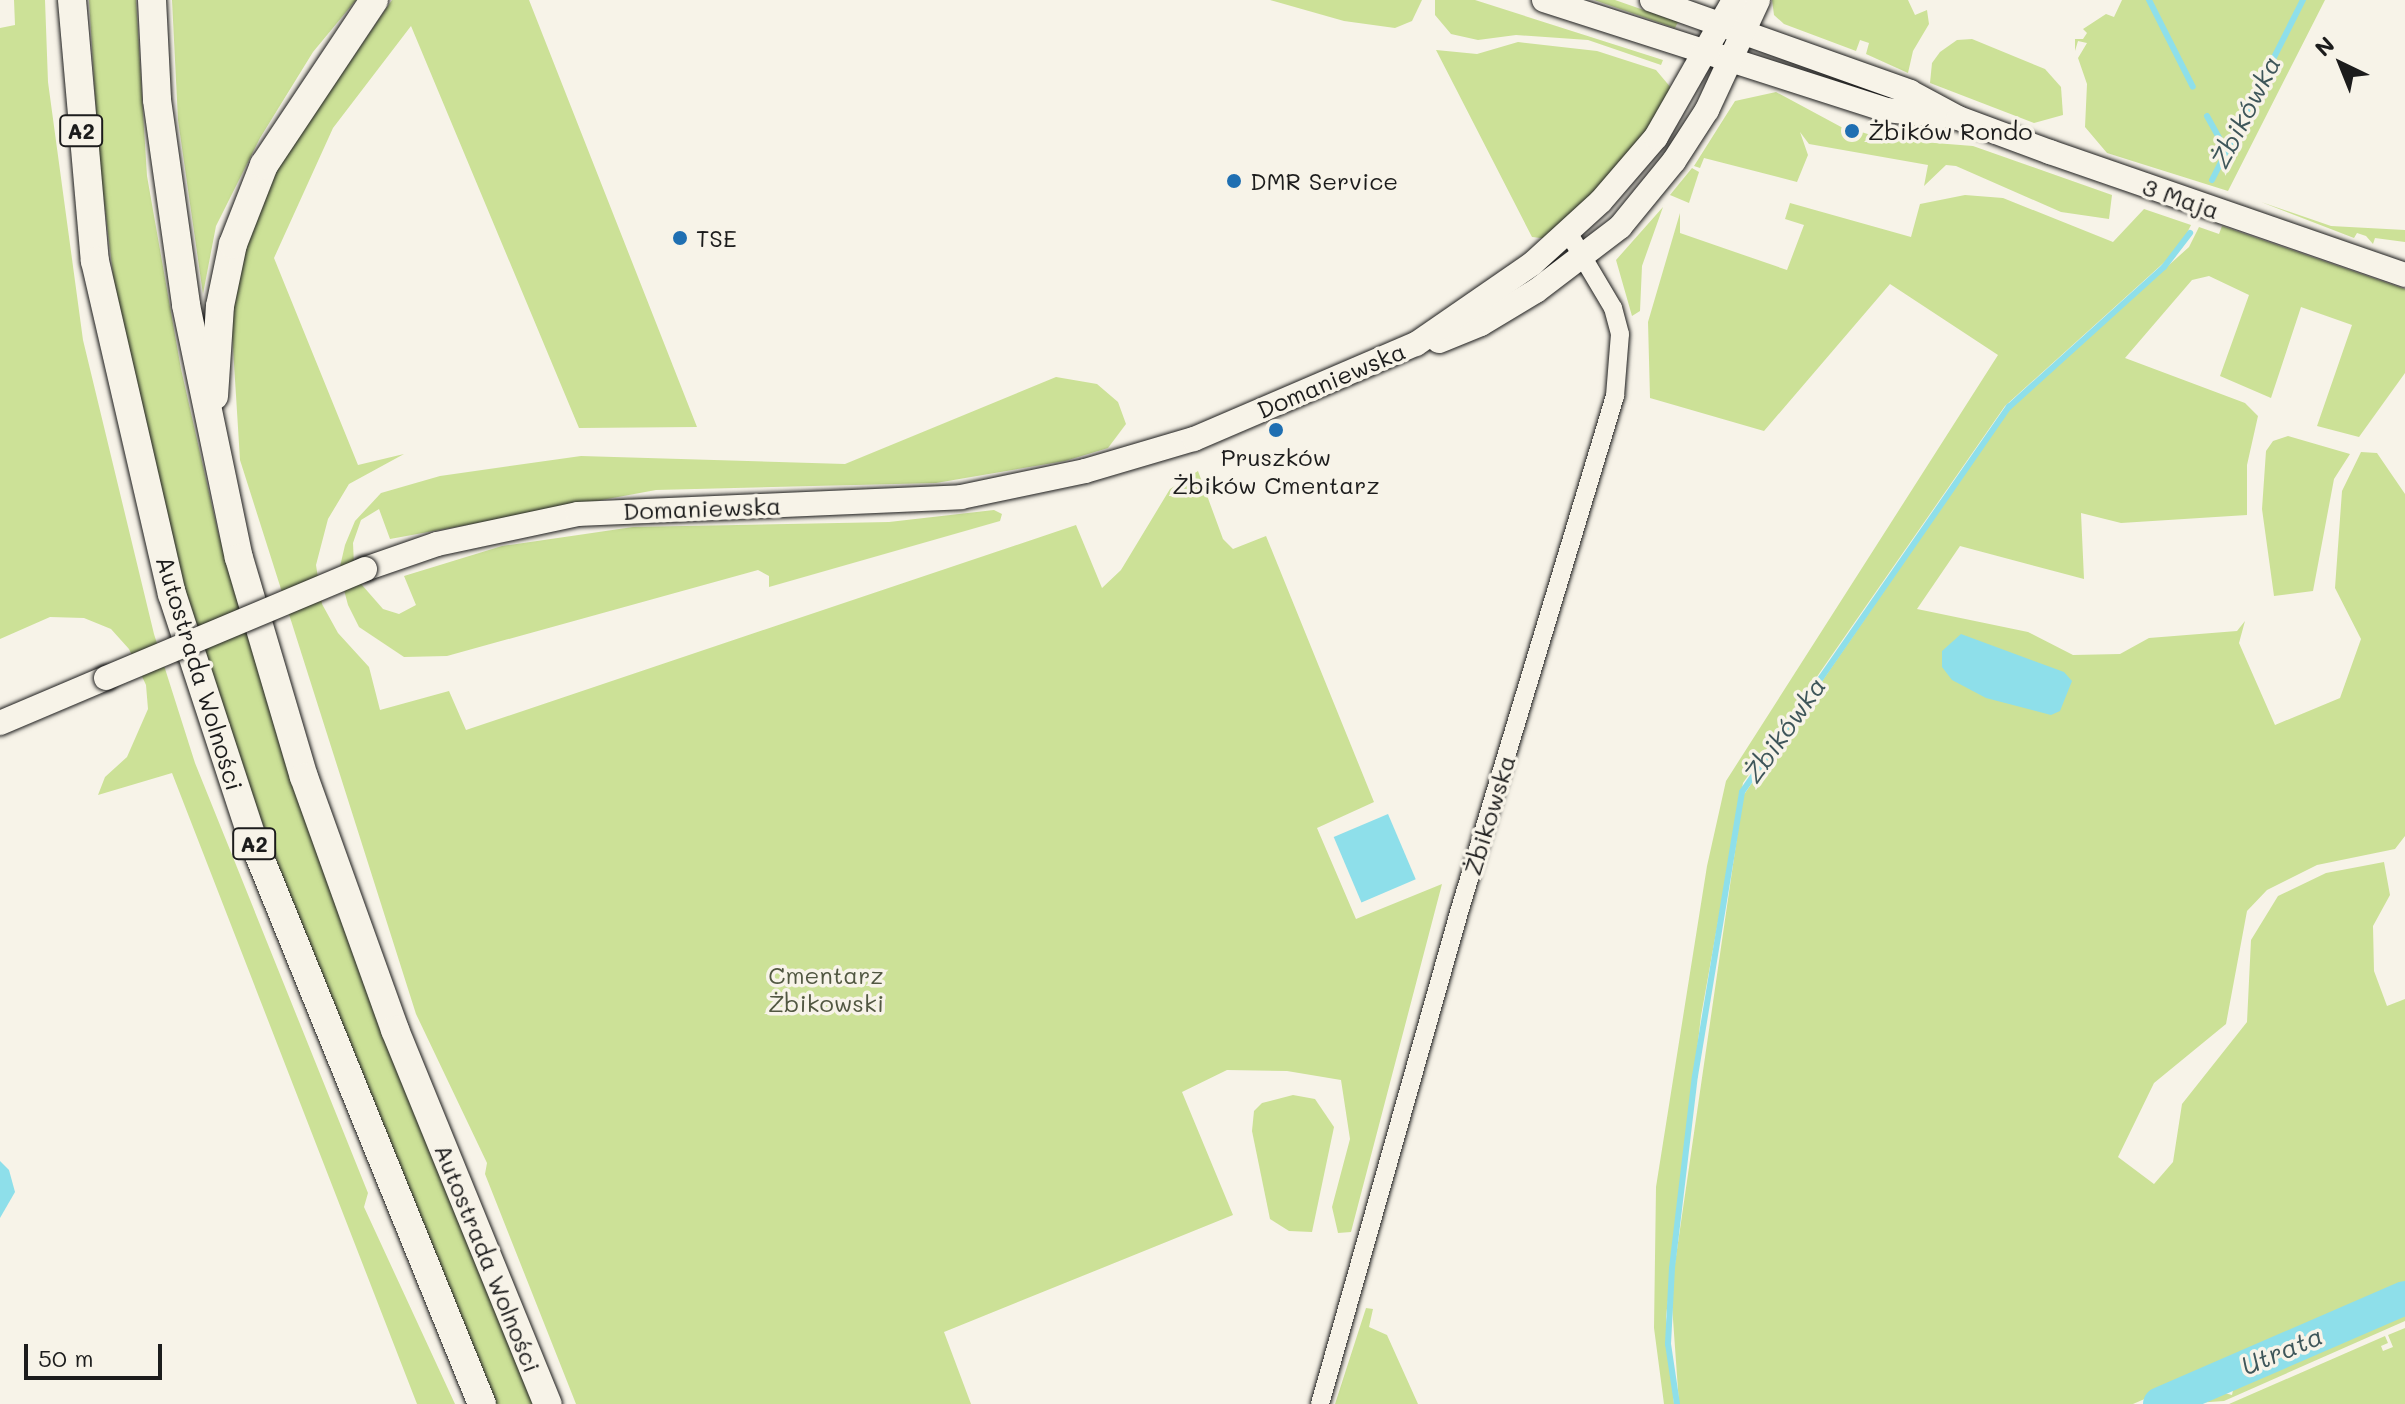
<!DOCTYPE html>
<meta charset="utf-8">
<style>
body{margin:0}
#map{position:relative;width:2405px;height:1404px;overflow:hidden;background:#f7f3e8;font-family:Mali,sans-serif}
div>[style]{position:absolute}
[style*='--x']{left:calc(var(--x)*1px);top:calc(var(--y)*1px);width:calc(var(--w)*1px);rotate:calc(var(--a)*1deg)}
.green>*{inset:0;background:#cce197}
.water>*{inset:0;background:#8edfea;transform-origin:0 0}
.stream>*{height:6px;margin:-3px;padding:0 3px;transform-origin:3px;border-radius:3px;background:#8edfea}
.river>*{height:34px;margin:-17px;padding:0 17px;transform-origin:17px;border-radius:17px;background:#8edfea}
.roads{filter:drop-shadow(0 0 2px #1c1c1c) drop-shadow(0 0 2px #1c1c1c)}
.minor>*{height:18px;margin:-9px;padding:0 9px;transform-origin:9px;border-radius:9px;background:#f7f3e8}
.major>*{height:24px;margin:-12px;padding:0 12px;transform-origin:12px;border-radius:12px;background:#f7f3e8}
.highway>*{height:28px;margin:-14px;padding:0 14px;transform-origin:14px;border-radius:14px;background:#f7f3e8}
.bridges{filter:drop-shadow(0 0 2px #1c1c1c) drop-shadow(0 0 2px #1c1c1c)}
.major-bridge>*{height:24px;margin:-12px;padding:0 12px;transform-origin:12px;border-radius:12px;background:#f7f3e8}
.dots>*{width:22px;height:22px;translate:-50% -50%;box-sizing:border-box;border:4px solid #f7f3e8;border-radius:50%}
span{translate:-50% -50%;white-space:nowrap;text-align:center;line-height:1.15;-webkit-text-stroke:7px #f7f3e8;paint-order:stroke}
.shield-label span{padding:2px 6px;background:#f7f3e8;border:2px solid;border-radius:6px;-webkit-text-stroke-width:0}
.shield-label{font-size:22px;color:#1c1c1c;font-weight:700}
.poi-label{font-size:24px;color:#1c1c1c}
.left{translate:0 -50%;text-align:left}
.street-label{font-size:24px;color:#1c1c1c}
.park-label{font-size:24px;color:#515741}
.water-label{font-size:26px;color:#3e565a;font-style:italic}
.north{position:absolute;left:2301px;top:24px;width:80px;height:80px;-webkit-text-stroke:6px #f7f3e8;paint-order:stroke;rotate:317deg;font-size:22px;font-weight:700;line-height:32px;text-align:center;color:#1c1c1c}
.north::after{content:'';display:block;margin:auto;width:28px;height:36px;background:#1c1c1c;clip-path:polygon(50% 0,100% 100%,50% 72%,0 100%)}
.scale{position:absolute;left:24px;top:1344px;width:138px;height:36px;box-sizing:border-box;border:4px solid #1c1c1c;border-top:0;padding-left:10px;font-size:24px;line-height:28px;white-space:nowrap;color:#1c1c1c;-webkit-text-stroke:6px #f7f3e8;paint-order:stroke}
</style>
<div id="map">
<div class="green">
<div style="clip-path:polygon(14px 0,45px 0,48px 82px,83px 340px,154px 634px,195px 763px,368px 1193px,364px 1207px,455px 1404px,417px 1404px,172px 773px,98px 795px,105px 777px,127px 757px,148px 709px,146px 685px,129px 649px,111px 629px,84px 618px,50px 617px,0 639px,0 28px,15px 25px)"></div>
<div style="clip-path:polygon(89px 0,136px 0,147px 176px,181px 369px,218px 532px,282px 753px,357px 965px,534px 1404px,495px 1404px,323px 986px,231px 738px,183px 590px,116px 299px,99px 159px)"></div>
<div style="clip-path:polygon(172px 0,356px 0,313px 52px,260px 138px,216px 226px,203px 294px,178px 120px)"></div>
<div style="clip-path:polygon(392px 0,529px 0,697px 427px,579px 428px,411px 26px,333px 128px,274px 258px,358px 465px,404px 454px,349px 484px,328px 519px,316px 565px,322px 604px,338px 633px,369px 667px,380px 710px,449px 691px,466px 730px,1076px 525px,1102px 588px,1121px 570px,1170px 489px,1198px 471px,1223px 539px,1233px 549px,1266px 536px,1374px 802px,1317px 828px,1356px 919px,1442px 884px,1351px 1232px,1338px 1233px,1332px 1207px,1350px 1139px,1341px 1080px,1287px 1071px,1227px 1070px,1182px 1092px,1233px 1215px,944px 1332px,971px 1404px,576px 1404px,485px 1174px,487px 1163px,416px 1014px,240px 460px,231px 315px,249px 233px,278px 168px)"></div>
<div style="clip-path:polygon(1270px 0,1422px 0,1412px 21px,1395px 28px,1344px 21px)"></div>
<div style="clip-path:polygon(1435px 0,1475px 0,1663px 60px,1661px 65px,1588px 40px,1516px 35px,1478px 40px,1451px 34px,1435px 15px)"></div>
<div style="clip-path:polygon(1594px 0,1615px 0,1678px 22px,1675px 28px)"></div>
<div style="clip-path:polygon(1772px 0,1908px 0,1915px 15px,1927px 10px,1929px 24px,1913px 51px,1908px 73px,1866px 54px,1869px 43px,1860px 40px,1856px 51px,1784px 24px,1774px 15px)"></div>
<div style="clip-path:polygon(2122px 0,2325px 0,2228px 191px,2107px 153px,2085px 127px,2087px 84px,2078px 58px,2087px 43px,2078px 41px,2075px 51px,2075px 39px,2083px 39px,2087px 33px,2083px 29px,2106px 14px,2114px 17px)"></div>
<div style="clip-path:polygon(1972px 39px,2045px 69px,2061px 87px,2063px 115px,2034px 123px,1930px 83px,1932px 63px,1940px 52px,1957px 40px)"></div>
<div style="clip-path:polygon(1518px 42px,1597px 51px,1656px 70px,1672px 89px,1624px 166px,1549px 239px,1532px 237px,1436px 50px,1477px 54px)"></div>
<div style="clip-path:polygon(1776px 92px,1856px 135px,1858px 131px,1884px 139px,1973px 146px,2112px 195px,2109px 219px,2061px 212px,1956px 166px,1946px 165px,1924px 186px,1928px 165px,1809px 144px,1800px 132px,1808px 155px,1797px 182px,1704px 158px,1700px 168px,1694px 166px,1735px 101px)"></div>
<div style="clip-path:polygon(1692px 168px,1699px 172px,1689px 203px,1670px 195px)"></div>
<div style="clip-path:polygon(1965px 195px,2003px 198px,2113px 242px,2144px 209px,2191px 225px,2179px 249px,2005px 406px,1743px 783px,1701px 1016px,1666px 1317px,1674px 1404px,1664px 1404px,1654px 1328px,1656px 1187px,1707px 866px,1726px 781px,1998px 355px,1890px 284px,1764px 431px,1650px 398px,1648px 322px,1680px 213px,1680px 233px,1787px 270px,1804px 225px,1785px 219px,1790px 203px,1911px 237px,1920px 204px)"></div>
<div style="clip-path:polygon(2261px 202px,2331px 226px,2405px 230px,2405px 242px,2375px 238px,2373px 244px,2366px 236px,2357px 233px,2354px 238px)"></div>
<div style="clip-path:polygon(1663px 207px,1642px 266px,1640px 311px,1632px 316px,1616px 260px)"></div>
<div style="clip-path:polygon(2222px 226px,2405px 289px,2405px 373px,2359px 437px,2317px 426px,2352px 325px,2301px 307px,2271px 398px,2220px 376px,2249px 295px,2209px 276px,2192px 280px,2125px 358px,2245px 403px,2258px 416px,2247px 465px,2247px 515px,2121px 523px,2081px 513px,2084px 579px,1960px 546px,1917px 609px,2028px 632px,2073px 655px,2120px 654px,2149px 638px,2237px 631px,2245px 621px,2239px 643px,2275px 725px,2340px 698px,2361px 639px,2335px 588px,2342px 491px,2361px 452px,2377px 453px,2405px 494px,2405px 836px,2395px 849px,2317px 865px,2267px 890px,2247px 911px,2226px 1024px,2154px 1083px,2118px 1157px,2154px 1184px,2173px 1162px,2182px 1104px,2247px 1022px,2251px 940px,2278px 896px,2326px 873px,2384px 862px,2390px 895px,2373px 926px,2374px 971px,2387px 1006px,2405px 999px,2405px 1286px,2133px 1404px,1679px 1404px,1671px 1291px,1743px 796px,2010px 408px,2189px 247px,2199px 227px,2219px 234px)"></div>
<div style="clip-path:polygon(1056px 377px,1097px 384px,1118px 402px,1126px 424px,1108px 448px,1065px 461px,936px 483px,656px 490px,390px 539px,379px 509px,361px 520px,353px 543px,354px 565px,362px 585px,383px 609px,399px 614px,416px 605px,404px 576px,502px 546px,633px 527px,889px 522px,994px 510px,1002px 514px,1000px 521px,769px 587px,769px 576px,758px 570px,447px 656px,404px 657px,359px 627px,348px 605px,339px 571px,345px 545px,355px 521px,381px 493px,440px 476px,581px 456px,845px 464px)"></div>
<div style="clip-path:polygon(2288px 436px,2350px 454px,2334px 479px,2313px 591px,2274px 596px,2262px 509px,2266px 451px,2273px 441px)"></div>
<div style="clip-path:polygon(1293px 1095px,1315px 1099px,1334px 1127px,1312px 1232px,1289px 1231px,1270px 1219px,1252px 1131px,1254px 1111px,1262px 1103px)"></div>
<div style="clip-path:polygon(2405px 1307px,2405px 1321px,2224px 1401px,2181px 1404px,2213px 1390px,2232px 1395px,2235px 1381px)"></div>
<div style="clip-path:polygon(1366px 1308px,1373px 1309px,1369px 1327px,1387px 1335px,1418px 1404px,1335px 1404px)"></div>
<div style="clip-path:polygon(2405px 1328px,2405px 1404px,2229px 1404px,2385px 1336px,2388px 1343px,2381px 1346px,2383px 1351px,2393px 1347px,2388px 1335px)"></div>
</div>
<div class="water">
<div style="clip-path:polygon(1961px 634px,2064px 672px,2072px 681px,2060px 711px,2051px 715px,1986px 698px,1952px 680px,1942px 667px,1942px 651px)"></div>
<div style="left:1388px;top:814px;width:71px;height:59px;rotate:67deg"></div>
<div style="clip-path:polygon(0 1161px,9px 1170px,15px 1192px,0 1218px)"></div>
</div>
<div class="stream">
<div style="--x:2149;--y:0;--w:97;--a:63.2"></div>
<div style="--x:2207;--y:116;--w:39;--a:61"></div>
<div style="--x:2212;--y:180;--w:202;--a:-63.2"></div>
<div style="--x:1677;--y:1404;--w:61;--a:-98.5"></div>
<div style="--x:1668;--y:1344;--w:76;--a:-87"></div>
<div style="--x:1672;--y:1268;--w:193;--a:-83.2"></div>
<div style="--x:1695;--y:1076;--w:288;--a:-80.6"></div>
<div style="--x:1742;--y:792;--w:469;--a:-55.3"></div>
<div style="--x:2009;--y:407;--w:209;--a:-42.1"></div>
<div style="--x:2164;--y:267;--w:43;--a:-52.6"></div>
</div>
<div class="river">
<div style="--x:2160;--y:1404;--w:267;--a:-23.4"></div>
</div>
<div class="roads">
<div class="minor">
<div style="--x:1320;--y:1404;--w:514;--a:-74.21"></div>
<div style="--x:1460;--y:909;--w:536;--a:-73.19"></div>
<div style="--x:1615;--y:396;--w:62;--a:-85.4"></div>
<div style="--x:1620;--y:334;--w:27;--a:-105"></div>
<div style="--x:1613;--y:308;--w:86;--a:-120.7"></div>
</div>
<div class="major">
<div style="--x:1544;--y:0;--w:359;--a:17.8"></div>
<div style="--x:1886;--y:110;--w:58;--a:5.9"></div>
<div style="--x:1652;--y:0;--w:274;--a:19.6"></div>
<div style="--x:1910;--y:92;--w:55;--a:28.4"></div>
<div style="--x:1958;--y:118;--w:98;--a:20.3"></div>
<div style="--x:2050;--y:152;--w:376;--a:19.1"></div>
<div style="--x:1439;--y:341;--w:45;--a:-22"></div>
<div style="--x:1481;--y:324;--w:64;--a:-31"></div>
<div style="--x:1536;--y:291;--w:106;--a:-37.3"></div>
<div style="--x:1620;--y:227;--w:85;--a:-50.7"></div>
<div style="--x:1674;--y:161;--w:61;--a:-57.1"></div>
<div style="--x:1707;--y:110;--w:121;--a:-65.1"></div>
<div style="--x:365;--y:569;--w:76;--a:-19.1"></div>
<div style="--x:437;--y:544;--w:144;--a:-12"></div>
<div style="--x:578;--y:514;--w:383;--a:-2.5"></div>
<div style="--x:961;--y:497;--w:127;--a:-11.8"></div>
<div style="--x:1085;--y:471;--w:114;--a:-16.4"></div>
<div style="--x:1194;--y:439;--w:241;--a:-23.2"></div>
<div style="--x:1416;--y:344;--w:141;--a:-34.6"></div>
<div style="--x:1532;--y:264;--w:93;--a:-42.4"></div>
<div style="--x:1601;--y:201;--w:84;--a:-49.3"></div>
<div style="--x:1656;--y:137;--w:158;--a:-60.3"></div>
<div style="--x:0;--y:723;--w:115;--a:-23"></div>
</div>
<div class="highway">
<div style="--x:72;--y:0;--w:262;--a:85"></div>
<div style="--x:95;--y:261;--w:342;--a:77"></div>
<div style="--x:172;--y:594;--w:257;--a:71.8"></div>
<div style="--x:252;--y:838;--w:611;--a:67.89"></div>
<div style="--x:152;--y:0;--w:100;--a:87.1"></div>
<div style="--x:157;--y:100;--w:207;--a:81.9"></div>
<div style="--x:186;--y:305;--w:258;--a:78.2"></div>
<div style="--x:239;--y:558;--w:228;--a:73.5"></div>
<div style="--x:304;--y:777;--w:269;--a:70.2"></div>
<div style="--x:395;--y:1030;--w:404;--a:67.8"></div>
<div style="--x:214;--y:396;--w:90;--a:-86.2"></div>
<div style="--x:220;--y:306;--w:63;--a:-78.2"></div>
<div style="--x:233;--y:244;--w:85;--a:-68.6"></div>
<div style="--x:264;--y:165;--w:198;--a:-56.3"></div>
</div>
</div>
<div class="bridges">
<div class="major-bridge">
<div style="--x:106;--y:678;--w:281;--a:-22.8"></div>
</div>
</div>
<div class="dots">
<div style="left:1852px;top:131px;background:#1f6fb2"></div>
<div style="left:1234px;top:181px;background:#1f6fb2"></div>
<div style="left:680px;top:238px;background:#1f6fb2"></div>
<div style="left:1276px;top:430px;background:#1f6fb2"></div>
</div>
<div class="shield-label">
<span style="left:81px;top:131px">A2</span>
<span style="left:254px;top:844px">A2</span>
</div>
<div class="poi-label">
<span class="left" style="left:1868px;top:131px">Żbików Rondo</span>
<span class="left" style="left:1250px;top:181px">DMR Service</span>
<span class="left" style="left:696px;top:238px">TSE</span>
<span style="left:1276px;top:471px">Pruszków<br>Żbików Cmentarz</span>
</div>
<div class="street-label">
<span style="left:2181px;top:198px;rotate:19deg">3 Maja</span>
<span style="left:1331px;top:380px;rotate:-23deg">Domaniewska</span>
<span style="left:702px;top:508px;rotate:-2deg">Domaniewska</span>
<span style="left:200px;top:673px;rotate:73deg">Autostrada Wolności</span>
<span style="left:1489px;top:815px;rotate:-73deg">Żbikowska</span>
<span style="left:488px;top:1258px;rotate:68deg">Autostrada Wolności</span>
</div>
<div class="park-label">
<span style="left:826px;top:989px">Cmentarz<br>Żbikowski</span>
</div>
<div class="water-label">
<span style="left:2246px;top:112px;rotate:-63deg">Żbikówka</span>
<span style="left:1785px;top:730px;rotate:-55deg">Żbikówka</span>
<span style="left:2282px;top:1351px;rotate:-23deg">Utrata</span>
</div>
<div class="north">N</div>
<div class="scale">50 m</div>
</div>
